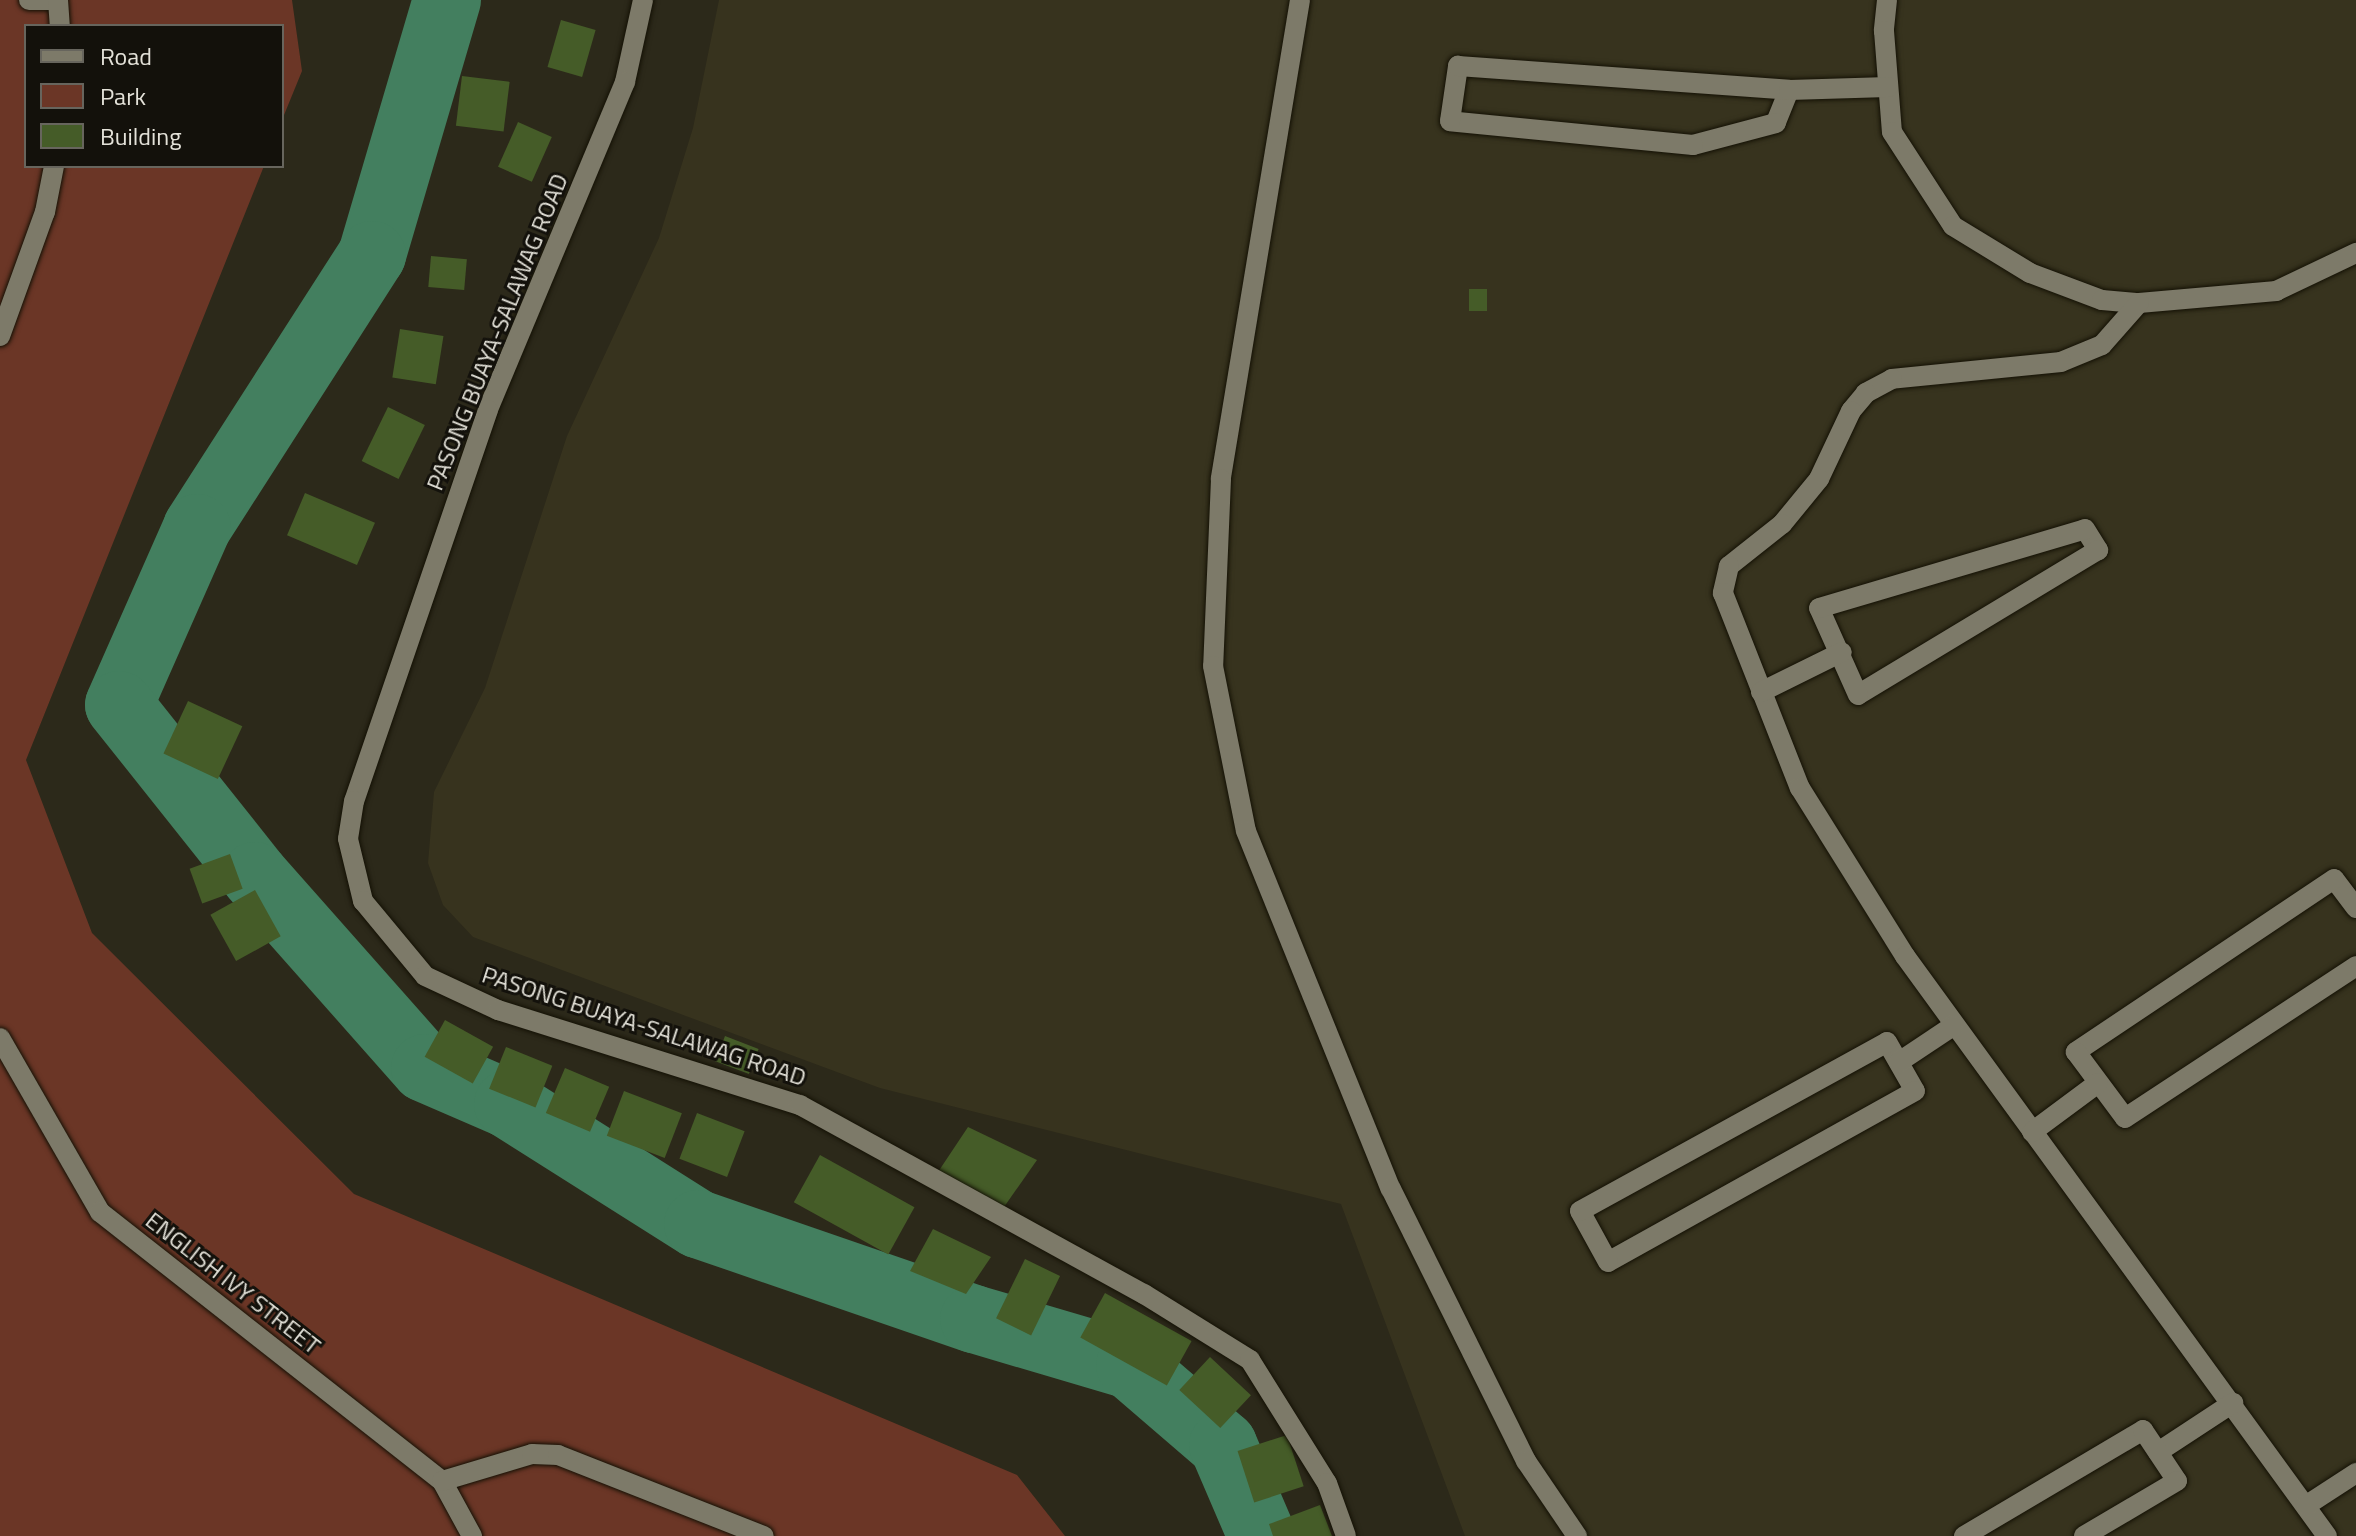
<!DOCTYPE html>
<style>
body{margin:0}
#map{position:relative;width:2356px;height:1536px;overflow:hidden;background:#2c291a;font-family:"Titillium Web",sans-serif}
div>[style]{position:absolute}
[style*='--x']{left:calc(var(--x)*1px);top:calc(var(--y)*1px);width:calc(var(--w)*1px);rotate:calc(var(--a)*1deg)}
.built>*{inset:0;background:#37331e}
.green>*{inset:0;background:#6b3626}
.river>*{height:68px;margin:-34px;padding:0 34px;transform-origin:34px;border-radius:34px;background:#437f5f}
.building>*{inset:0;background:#455c28;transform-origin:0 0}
.roads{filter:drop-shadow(0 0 2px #141105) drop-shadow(0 0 2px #141105)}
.street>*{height:20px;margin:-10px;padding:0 10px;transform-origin:10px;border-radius:10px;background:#7d7a69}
.secondary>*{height:20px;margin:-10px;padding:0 10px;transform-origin:10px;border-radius:10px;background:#7d7a69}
span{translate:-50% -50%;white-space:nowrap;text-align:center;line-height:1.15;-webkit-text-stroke:6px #13110b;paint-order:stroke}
.street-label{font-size:24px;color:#e4e2d9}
.legend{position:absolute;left:24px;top:24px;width:260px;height:144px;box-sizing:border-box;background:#13110b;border:2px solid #67655d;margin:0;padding:10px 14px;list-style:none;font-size:24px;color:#e4e2d9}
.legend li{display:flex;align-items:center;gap:16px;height:40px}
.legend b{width:40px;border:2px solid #67655d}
</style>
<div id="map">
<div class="built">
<div style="clip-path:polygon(719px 0,2356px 0,2356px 1536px,1465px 1536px,1341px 1204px,880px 1088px,473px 937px,443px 905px,428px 863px,434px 792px,485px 688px,567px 436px,659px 238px,693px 128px)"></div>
</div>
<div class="green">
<div style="clip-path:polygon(0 0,292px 0,302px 71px,282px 120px,282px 26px,26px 26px,26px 166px,264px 166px,26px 760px,92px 933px,354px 1194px,1017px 1475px,1065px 1536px,0 1536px)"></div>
</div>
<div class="river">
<div style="--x:447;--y:0;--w:266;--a:106.4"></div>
<div style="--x:372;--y:255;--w:324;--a:122.7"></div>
<div style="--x:197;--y:528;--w:193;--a:113.8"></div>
<div style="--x:119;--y:705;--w:218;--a:51.5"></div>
<div style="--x:255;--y:876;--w:256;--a:48.5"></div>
<div style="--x:425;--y:1068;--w:90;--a:23.4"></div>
<div style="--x:508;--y:1104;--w:225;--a:32.3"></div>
<div style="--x:698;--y:1224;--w:292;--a:19"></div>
<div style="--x:974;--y:1319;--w:163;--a:16.4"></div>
<div style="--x:1130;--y:1365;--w:123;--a:40.7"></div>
<div style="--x:1223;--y:1445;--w:99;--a:66.8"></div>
</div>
<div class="building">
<div style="left:561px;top:20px;width:36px;height:49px;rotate:16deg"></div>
<div style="left:462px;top:76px;width:48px;height:50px;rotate:7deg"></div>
<div style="left:518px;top:122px;width:37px;height:49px;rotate:24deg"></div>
<div style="left:431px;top:256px;width:36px;height:31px;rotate:5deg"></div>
<div style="left:1469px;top:289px;width:18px;height:22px"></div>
<div style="left:400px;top:329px;width:44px;height:49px;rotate:9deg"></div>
<div style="left:388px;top:407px;width:41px;height:60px;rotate:26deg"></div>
<div style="left:305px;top:493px;width:76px;height:46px;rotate:23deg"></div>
<div style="left:188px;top:701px;width:60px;height:58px;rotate:25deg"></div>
<div style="left:230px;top:854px;width:37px;height:43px;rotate:70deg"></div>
<div style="left:255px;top:890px;width:53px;height:51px;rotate:61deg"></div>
<div style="left:445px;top:1020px;width:55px;height:42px;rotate:29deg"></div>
<div style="left:725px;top:1036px;width:36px;height:27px;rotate:21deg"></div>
<div style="left:506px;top:1047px;width:50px;height:45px;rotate:22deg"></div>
<div style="left:565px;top:1068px;width:48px;height:49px;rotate:23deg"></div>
<div style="left:624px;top:1091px;width:62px;height:48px;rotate:21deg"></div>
<div style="left:697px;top:1113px;width:51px;height:49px;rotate:21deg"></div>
<div style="clip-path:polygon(968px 1127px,1037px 1160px,1004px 1207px,938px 1172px)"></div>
<div style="left:820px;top:1155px;width:108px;height:54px;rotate:29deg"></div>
<div style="clip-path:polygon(933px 1229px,991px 1257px,966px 1294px,910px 1271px)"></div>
<div style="left:1025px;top:1259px;width:39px;height:66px;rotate:26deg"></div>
<div style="left:1105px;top:1293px;width:99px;height:51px;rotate:29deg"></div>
<div style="left:1210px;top:1357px;width:56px;height:45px;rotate:43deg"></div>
<div style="left:1287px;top:1435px;width:54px;height:52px;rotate:72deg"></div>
<div style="clip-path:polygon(1320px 1505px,1332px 1536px,1273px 1536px,1269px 1524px)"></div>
</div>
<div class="roads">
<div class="street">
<div style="--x:29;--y:0;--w:29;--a:0"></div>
<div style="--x:58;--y:0;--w:26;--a:86"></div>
<div style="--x:1300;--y:0;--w:485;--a:99.4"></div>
<div style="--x:1221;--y:479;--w:187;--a:92.4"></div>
<div style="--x:1213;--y:666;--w:168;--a:78.7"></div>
<div style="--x:1246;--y:831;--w:386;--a:68"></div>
<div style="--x:1391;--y:1189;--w:304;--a:63.6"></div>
<div style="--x:1526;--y:1461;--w:91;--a:55.8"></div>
<div style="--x:1887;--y:0;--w:31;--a:96"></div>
<div style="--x:1884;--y:31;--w:101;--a:85.5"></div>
<div style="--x:1892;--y:132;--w:112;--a:57"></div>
<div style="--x:1953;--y:226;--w:90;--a:31.4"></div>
<div style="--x:2030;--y:273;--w:77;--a:20.6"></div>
<div style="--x:2102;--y:300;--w:37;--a:5"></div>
<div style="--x:2139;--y:303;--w:138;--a:-5"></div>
<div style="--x:2276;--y:291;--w:89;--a:-25.4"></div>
<div style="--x:1789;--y:90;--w:35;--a:112"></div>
<div style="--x:1776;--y:123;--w:86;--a:165.2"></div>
<div style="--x:1693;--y:145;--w:244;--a:-174.4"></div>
<div style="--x:1450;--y:121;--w:56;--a:-81.7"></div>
<div style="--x:1458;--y:66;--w:332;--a:4.1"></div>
<div style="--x:1789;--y:90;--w:99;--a:-1.7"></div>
<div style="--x:2139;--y:303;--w:56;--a:131.4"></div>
<div style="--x:2102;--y:345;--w:44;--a:157.5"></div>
<div style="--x:2061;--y:362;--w:170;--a:174.3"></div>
<div style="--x:1892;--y:379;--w:30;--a:152"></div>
<div style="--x:1866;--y:393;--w:23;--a:130"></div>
<div style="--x:1851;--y:411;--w:75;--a:115.2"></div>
<div style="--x:1819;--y:479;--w:58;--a:129.4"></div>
<div style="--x:1782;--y:524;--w:68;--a:141.6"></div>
<div style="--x:1729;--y:566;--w:28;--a:103"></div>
<div style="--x:1723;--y:593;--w:210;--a:68.5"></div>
<div style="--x:1800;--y:788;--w:198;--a:58"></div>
<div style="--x:1905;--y:956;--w:717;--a:53.96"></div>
<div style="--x:0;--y:336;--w:132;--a:-70.1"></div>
<div style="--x:45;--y:212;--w:47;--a:-78.9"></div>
<div style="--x:2085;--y:529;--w:25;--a:58"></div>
<div style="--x:2098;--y:550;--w:280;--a:148.9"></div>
<div style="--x:1858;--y:695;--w:95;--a:-114.1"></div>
<div style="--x:1819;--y:608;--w:277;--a:-16.5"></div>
<div style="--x:1761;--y:692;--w:90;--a:-26.3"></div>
<div style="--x:2356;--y:908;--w:36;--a:-127"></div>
<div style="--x:2334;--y:879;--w:311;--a:146.2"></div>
<div style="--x:2076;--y:1052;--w:82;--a:53.4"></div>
<div style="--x:2125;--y:1118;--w:277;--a:-33.3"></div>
<div style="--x:0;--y:1038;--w:201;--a:60.1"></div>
<div style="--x:100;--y:1212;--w:435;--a:38.2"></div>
<div style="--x:442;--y:1481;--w:63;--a:61.4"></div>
<div style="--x:1887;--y:1042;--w:56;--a:60.3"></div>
<div style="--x:1915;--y:1091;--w:351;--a:150.9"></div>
<div style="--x:1608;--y:1262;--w:58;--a:-118.8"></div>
<div style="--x:1580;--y:1211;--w:350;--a:-28.8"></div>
<div style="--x:1899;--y:1062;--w:65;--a:-33.7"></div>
<div style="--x:2032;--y:1132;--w:82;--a:-36.6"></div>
<div style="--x:2158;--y:1452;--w:90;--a:-33.2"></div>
<div style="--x:442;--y:1481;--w:94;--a:-16.7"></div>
<div style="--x:532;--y:1454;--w:26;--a:2"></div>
<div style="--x:558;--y:1455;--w:221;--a:21.5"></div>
<div style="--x:2307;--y:1505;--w:59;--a:-33.1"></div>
<div style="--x:1964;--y:1536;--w:208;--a:-30.6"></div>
<div style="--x:2143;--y:1430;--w:61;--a:56.3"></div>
<div style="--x:2177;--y:1481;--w:108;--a:149.4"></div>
</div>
<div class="secondary">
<div style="--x:643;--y:0;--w:84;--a:102.4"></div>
<div style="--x:625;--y:82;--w:355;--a:112.7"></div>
<div style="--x:488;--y:410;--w:413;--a:108.9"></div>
<div style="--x:354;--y:801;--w:38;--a:99"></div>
<div style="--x:348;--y:839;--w:64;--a:76.4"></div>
<div style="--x:363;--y:901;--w:97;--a:50.4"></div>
<div style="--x:425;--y:976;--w:81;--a:25"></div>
<div style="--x:498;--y:1010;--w:317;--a:17.5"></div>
<div style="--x:800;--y:1105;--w:393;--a:28.8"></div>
<div style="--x:1144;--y:1294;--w:125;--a:31.9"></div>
<div style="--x:1250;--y:1360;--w:145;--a:58"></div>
<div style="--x:1327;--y:1483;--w:56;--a:70.3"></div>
</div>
</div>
<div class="street-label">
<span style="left:497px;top:332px;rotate:-68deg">PASONG BUAYA-SALAWAG ROAD</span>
<span style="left:644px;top:1026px;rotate:18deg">PASONG BUAYA-SALAWAG ROAD</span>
<span style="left:233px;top:1283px;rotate:38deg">ENGLISH IVY STREET</span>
</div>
<ul class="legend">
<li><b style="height:10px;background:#7d7a69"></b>Road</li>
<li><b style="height:22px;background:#6b3626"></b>Park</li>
<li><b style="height:22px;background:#455c28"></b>Building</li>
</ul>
</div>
